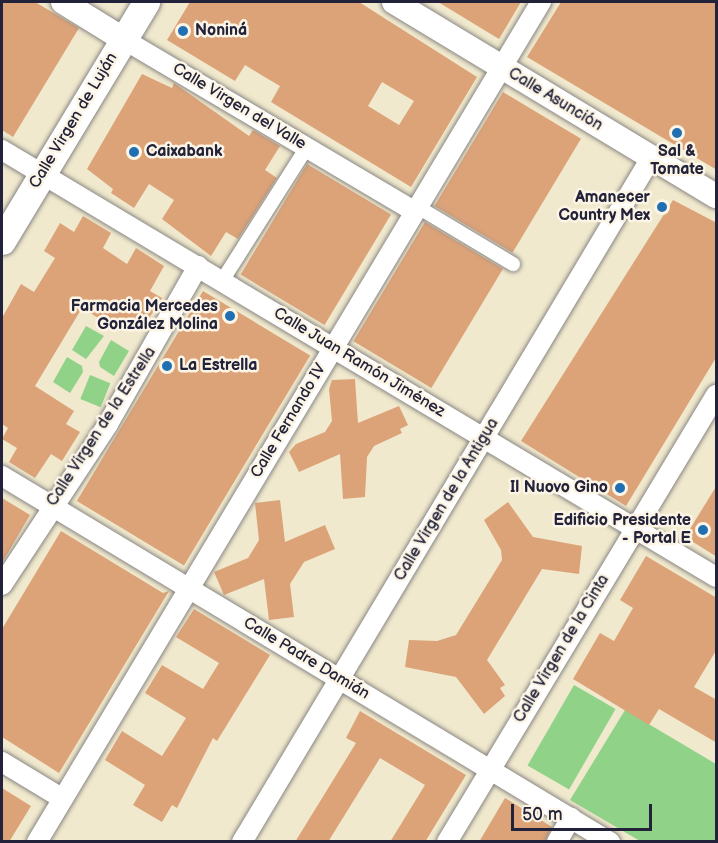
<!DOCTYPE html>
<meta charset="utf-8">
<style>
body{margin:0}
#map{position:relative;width:718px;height:843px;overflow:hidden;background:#f0e9cd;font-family:"Balsamiq Sans",sans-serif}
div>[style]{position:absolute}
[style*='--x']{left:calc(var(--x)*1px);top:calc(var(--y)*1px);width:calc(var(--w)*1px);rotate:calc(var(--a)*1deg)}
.green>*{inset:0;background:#91d289;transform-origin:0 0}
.building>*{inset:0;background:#dca379;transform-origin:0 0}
.roads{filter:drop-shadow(0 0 2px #898684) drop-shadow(0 0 2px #898684)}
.pedestrian>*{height:14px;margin:-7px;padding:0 7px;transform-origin:7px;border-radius:7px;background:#fff}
.minor>*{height:20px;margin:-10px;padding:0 10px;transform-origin:10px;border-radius:10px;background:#fff}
.tertiary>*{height:24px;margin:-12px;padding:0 12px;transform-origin:12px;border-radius:12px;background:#fff}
.secondary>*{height:27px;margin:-13.5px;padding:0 13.5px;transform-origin:13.5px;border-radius:13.5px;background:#fff}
.dots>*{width:16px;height:16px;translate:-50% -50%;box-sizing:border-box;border:3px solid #fcf5e5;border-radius:50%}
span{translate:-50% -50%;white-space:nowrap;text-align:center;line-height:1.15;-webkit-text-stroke:5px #fcf5e5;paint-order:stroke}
.poi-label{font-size:16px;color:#22223b;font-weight:700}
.left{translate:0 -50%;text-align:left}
.right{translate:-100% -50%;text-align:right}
.street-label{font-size:16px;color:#22223b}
.frame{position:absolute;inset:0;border:3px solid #22223b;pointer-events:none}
.scale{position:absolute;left:511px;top:804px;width:141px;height:27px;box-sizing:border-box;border:3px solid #22223b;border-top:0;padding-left:8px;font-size:18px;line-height:21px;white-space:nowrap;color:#22223b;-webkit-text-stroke:4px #fcf5e5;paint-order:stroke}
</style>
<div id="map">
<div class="green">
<div style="clip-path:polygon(86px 326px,104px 336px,86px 359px,72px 350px)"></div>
<div style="clip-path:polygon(111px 340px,129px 351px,114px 376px,100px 367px,99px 362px)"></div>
<div style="clip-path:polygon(67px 357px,82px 366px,83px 372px,70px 393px,53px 382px)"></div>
<div style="left:90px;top:375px;width:22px;height:26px;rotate:22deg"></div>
<div style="left:574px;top:685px;width:48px;height:93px;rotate:30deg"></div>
<div style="clip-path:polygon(625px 710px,716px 764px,716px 841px,640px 841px,570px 800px)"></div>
</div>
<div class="building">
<div style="clip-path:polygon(2px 2px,35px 2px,79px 28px,13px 137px,2px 130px)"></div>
<div style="clip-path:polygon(evenodd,190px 2px,359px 2px,477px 77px,411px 187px,271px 102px,280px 86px,263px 76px,245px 65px,235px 81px,167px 40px,190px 2px,382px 82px,414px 101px,399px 125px,368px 106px,382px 82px)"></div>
<div style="clip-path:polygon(438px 2px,521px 2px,499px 39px)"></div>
<div style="clip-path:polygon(561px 2px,717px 2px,717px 170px,527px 57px)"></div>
<div style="clip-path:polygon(142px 74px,172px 88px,174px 83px,249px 136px,253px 130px,280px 146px,265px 170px,277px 178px,238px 239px,226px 232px,211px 256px,162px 219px,174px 200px,149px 184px,134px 208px,111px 193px,113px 189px,87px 169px)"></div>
<div style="left:503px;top:92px;width:91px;height:133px;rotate:31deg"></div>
<div style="left:307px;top:164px;width:98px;height:129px;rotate:31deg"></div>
<div style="clip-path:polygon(673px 200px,717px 223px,717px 356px,626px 506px,521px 441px)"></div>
<div style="clip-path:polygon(83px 216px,111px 233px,103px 248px,127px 264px,136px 248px,164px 266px,150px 291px,162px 298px,144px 326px,130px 319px,121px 332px,82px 308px,35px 386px,74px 411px,66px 424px,80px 432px,62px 461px,51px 454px,35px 478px,9px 462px,17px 448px,2px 439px,8px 428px,2px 424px,2px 318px,21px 284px,34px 292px,55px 258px,44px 251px,60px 223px,74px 232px)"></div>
<div style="left:425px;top:222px;width:91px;height:139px;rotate:31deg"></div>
<div style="left:203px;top:291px;width:125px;height:245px;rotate:31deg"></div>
<div style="clip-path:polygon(355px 379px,358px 423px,399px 406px,408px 425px,400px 429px,402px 433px,374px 446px,367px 457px,365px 497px,343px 499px,340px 454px,299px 472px,289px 452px,296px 444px,325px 432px,332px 421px,329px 389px,332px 380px)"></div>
<div style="clip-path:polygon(717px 485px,717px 557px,685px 537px)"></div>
<div style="clip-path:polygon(2px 498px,30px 515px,2px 563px)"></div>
<div style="clip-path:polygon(280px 500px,285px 542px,325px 525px,335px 549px,304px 562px,290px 584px,294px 617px,269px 620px,264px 579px,224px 595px,214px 572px,248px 558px,259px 540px,255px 503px)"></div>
<div style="clip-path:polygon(508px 502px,533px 537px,582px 546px,579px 574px,542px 569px,487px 660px,505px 685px,500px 688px,505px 696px,484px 714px,456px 677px,405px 667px,409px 640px,437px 641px,456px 635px,502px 560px,501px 550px,484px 520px)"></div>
<div style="clip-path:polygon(61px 531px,163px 593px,169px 591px,59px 773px,2px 737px,2px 629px)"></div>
<div style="clip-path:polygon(646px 556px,717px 598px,717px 649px,694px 687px,717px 700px,717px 743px,659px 709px,649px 725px,573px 679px,600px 633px,614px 641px,633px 608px,620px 600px)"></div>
<div style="clip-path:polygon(194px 609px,270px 655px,217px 741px,213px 738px,177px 808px,172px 805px,162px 822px,133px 805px,145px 785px,105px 760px,122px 731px,162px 756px,186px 718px,145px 693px,162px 665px,203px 689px,219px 663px,176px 637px)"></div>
<div style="clip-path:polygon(360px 711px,466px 775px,425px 842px,390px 842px,425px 785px,380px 758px,328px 842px,295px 842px,356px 743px,346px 738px)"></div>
<div style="clip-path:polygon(2px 788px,31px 806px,9px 842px,2px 842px)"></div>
<div style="clip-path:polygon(505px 798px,552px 827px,545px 842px,479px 842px)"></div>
</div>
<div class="roads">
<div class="pedestrian">
<div style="--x:418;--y:207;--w:111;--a:31"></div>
<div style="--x:222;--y:281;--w:159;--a:-57.6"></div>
</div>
<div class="minor">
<div style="--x:123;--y:39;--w:339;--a:30.6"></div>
<div style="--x:2;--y:150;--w:832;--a:30.88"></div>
<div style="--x:2;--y:476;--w:710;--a:31.05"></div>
<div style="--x:2;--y:585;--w:193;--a:-56.6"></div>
<div style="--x:108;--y:424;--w:182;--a:-60.3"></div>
<div style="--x:2;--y:762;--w:71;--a:31.2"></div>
<div style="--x:37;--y:842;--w:980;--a:-59.04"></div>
<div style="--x:242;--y:842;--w:797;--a:-59.12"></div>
<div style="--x:447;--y:842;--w:522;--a:-58.96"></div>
<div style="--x:557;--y:842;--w:28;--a:-60"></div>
</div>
<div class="tertiary">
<div style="--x:63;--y:2;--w:70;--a:31.7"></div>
<div style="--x:394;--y:2;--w:376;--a:31.1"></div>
</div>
<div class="secondary">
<div style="--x:2;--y:241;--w:279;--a:-58.9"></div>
</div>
</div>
<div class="dots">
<div style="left:183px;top:31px;background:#1f6fb2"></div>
<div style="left:677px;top:133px;background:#1f6fb2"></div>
<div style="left:134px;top:152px;background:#1f6fb2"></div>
<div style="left:662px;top:207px;background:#1f6fb2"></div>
<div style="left:230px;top:316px;background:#1f6fb2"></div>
<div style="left:167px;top:366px;background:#1f6fb2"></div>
<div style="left:620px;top:488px;background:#1f6fb2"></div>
<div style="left:703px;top:530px;background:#1f6fb2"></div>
</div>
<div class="poi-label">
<span class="left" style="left:195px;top:31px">Noniná</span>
<span class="left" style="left:146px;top:152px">Caixabank</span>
<span style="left:677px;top:161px">Sal &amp;<br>Tomate</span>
<span class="right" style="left:650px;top:207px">Amanecer<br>Country Mex</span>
<span class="right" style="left:218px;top:316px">Farmacia Mercedes<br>González Molina</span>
<span class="left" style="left:179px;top:366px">La Estrella</span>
<span class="right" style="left:608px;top:488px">Il Nuovo Gino</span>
<span class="right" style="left:691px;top:530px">Edificio Presidente<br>- Portal E</span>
</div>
<div class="street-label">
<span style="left:555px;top:100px;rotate:31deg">Calle Asunción</span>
<span style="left:239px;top:107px;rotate:31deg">Calle Virgen del Valle</span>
<span style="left:74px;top:121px;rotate:-59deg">Calle Virgen de Luján</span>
<span style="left:359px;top:363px;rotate:31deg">Calle Juan Ramón Jiménez</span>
<span style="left:289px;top:421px;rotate:-59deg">Calle Fernando IV</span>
<span style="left:102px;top:427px;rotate:-57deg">Calle Virgen de la Estrella</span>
<span style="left:447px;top:500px;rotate:-59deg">Calle Virgen de la Antigua</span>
<span style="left:562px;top:649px;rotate:-59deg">Calle Virgen de la Cinta</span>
<span style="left:306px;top:659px;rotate:31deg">Calle Padre Damián</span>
</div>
<div class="frame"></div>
<div class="scale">50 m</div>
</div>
